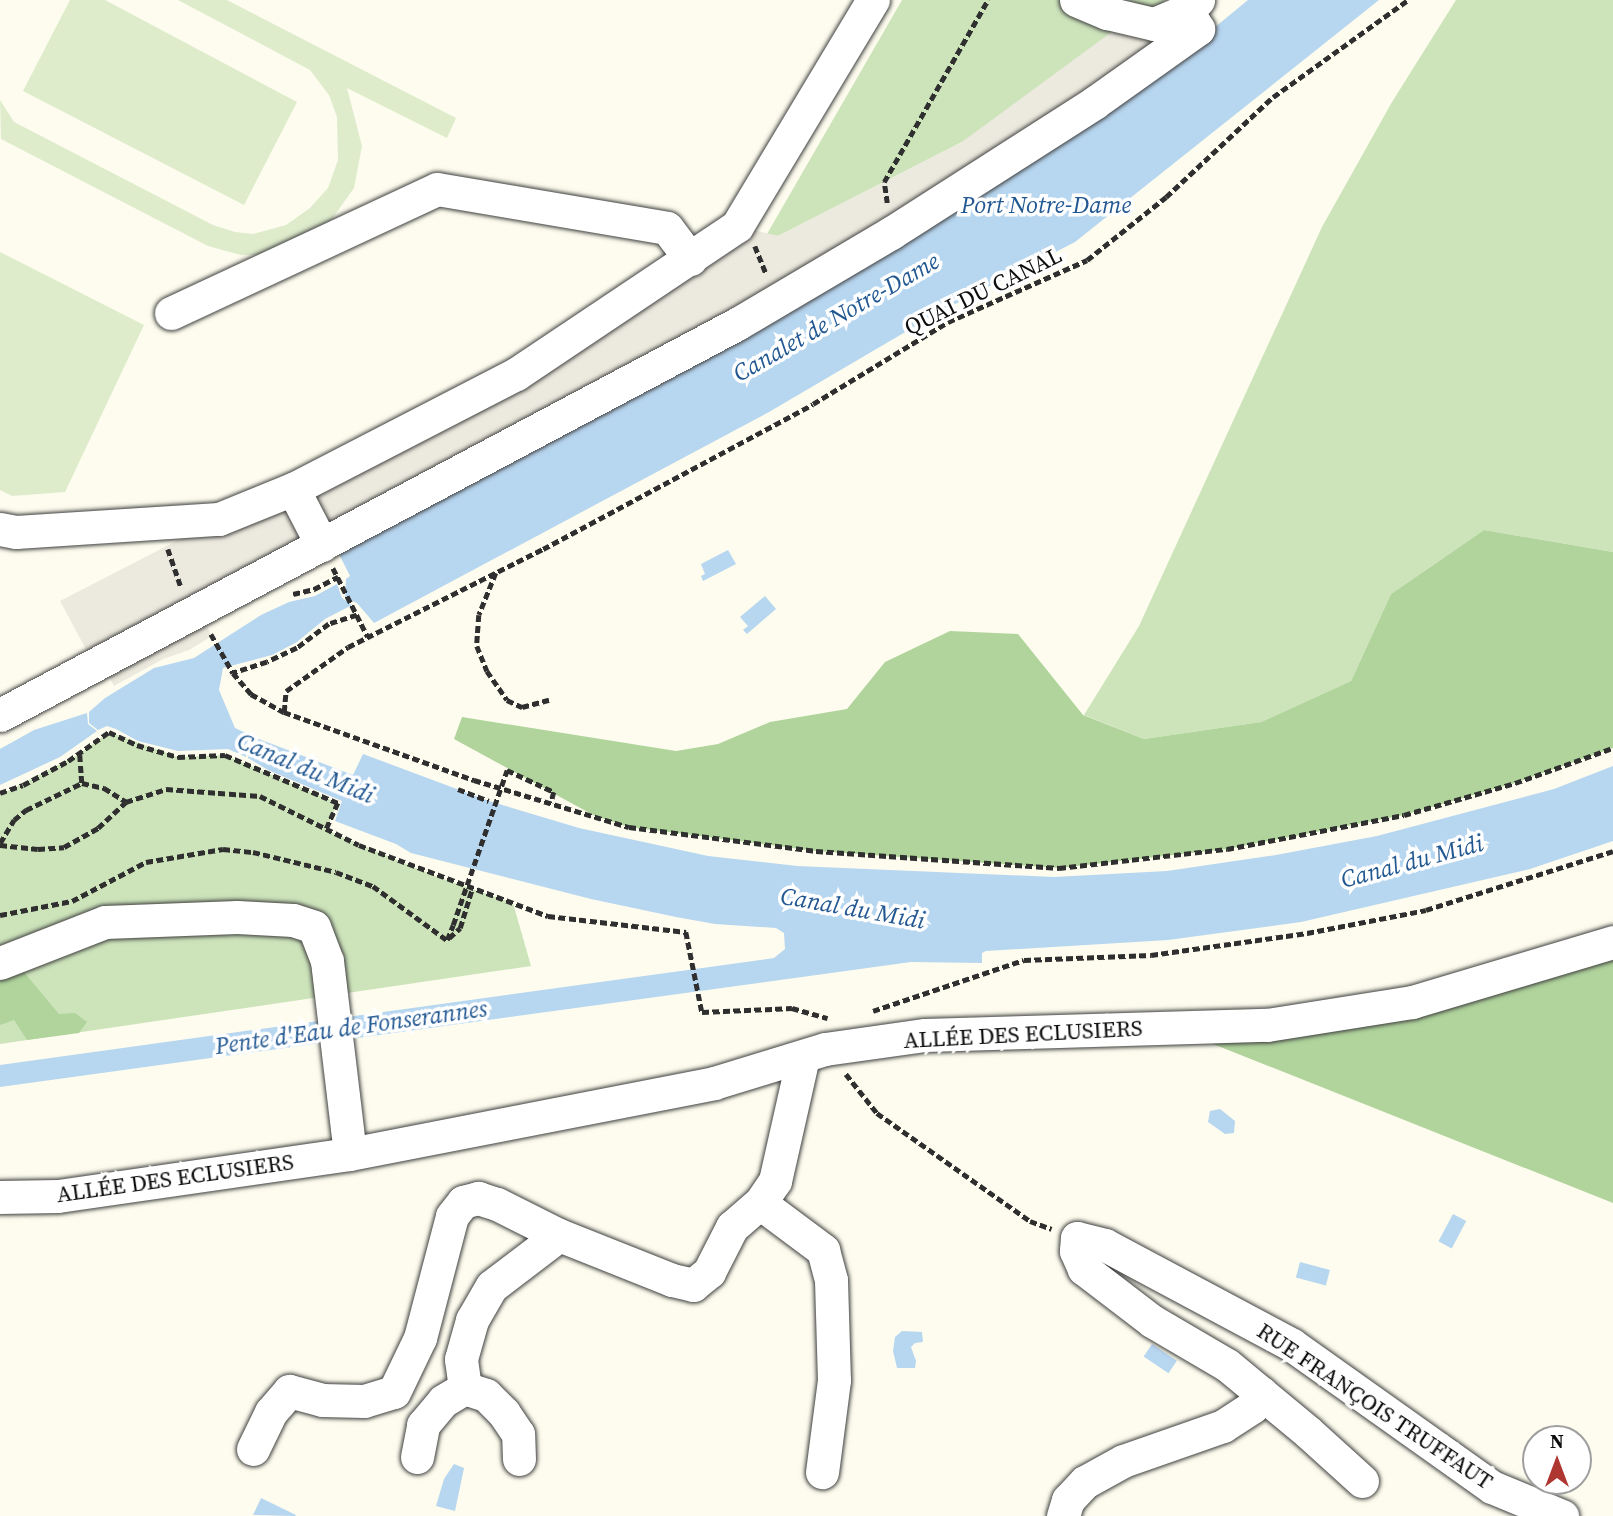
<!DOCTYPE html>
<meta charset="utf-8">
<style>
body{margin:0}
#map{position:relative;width:1613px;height:1516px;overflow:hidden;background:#fdfcee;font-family:"Source Serif 4",serif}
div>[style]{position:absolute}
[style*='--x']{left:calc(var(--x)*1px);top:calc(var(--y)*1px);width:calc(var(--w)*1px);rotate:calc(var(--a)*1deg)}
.green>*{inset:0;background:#cde4bb}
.forest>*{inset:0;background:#b0d49c}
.pitch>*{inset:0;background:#deeccc}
.plaza>*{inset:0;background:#eceade}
.water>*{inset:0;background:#b7d6f0;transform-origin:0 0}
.path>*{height:4.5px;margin-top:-2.25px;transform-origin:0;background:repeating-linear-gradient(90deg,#2f2f2f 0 7px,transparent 0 10.5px)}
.roads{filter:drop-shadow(0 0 2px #404040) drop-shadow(0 0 2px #404040)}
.minor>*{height:33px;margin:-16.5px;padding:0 16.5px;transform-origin:16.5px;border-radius:16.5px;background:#fff}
.path-bridge>*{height:4.5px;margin-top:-2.25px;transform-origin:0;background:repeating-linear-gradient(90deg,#2f2f2f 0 7px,transparent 0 10.5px)}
span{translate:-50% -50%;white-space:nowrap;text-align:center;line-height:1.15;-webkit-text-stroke:7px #fff;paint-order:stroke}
.street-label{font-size:23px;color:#0d0d0d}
.water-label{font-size:24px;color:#225892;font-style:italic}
.north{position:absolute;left:1522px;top:1425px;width:70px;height:70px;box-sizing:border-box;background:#fff;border:2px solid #9e9e9e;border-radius:50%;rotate:0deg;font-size:19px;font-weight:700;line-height:28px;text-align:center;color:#0d0d0d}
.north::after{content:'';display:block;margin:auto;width:24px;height:32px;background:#af3732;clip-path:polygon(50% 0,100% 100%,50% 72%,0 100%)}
</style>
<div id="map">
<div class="green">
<div style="clip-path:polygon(902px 0,1166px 0,1115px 45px,962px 142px,778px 236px,767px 234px)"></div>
<div style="clip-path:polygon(1456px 0,1613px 0,1613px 552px,1484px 530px,1391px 594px,1351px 681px,1261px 722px,1144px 739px,1084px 715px,1139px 626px,1322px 227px,1392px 102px)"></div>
<div style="clip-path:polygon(109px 732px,178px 757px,225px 755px,338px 803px,326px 830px,435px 876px,513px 903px,531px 966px,0 1044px,0 795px,79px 754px)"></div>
</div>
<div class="forest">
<div style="clip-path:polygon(1484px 530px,1613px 552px,1613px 748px,1515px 783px,1404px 815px,1227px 849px,1059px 868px,816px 851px,629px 827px,595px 816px,454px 739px,462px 717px,676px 751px,718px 744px,770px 722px,847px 709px,885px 662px,950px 631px,1018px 634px,1083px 715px,1144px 739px,1261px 722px,1351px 681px,1391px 594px)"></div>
<div style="clip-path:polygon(1613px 942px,1613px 1203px,1188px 1034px,1267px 1025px)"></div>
<div style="clip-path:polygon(18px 965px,59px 1014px,75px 1013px,87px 1022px,79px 1033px,27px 1040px,14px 1020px,0 1025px,0 972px)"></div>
</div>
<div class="pitch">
<div style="clip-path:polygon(70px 0,105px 0,297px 102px,244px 205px,23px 91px)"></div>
<div style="clip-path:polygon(178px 0,227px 0,456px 118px,447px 138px,347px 88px,362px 146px,354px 188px,332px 219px,302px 243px,265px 255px,241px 255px,208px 246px,1px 139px,0 100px,14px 122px,213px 225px,235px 232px,253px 234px,286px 225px,310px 208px,328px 188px,338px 160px,337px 117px,329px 95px,310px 70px)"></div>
<div style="clip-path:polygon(0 252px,144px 325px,65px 492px,12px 496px,0 490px)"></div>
</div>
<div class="plaza">
<div style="clip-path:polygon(1113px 31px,1131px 37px,1143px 35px,1157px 57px,1094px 103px,199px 611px,212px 636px,189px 650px,163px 659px,114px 686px,105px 669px,89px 655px,60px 601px,219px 519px,293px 489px,737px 226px,778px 236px,962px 142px)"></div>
</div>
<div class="water">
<div style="clip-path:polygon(1248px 0,1379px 0,1075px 242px,936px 314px,769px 412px,374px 623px,357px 603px,345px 597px,346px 579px,350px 576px,337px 550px,1209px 32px)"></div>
<div style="clip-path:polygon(728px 550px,736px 564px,703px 581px,701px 576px,705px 574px,701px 564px)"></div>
<div style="clip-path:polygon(337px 584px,342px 598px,352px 605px,325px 619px,297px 642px,272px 655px,223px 668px,219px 690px,235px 728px,257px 738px,245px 745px,246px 757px,228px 749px,178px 751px,138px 741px,116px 729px,107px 726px,98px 730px,89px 723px,89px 712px,105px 698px,154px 668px,194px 658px,261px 615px,289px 602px,315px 596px)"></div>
<div style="clip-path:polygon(765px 596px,776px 609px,747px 634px,743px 630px,748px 626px,740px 617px)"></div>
<div style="clip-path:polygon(87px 713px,88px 724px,97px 731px,60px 757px,0 785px,0 749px,34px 730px)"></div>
<div style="clip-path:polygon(259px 739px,353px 775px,363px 754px,489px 801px,579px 828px,708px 856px,797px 866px,1054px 877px,1167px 871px,1276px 855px,1377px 836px,1554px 789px,1613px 766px,1613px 841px,1530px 869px,1301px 922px,1168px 940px,986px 951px,982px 953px,982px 963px,911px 962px,0 1087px,0 1065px,774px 958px,785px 949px,784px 933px,776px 928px,715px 924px,676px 917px,591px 899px,411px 853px,396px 844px,335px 821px,342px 801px,268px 770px,248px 758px,247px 746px)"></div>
<div style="clip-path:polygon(1220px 1109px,1235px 1121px,1234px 1133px,1225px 1134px,1208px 1122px,1210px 1111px)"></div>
<div style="left:1453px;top:1214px;width:15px;height:31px;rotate:28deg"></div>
<div style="left:1300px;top:1262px;width:31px;height:16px;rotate:15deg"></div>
<div style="clip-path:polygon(902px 1331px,922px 1332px,923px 1342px,915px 1343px,911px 1347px,916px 1361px,915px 1368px,897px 1368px,893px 1351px,895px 1337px)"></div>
<div style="left:1152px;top:1344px;width:30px;height:15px;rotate:34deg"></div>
<div style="clip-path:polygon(454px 1464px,464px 1468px,455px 1511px,436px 1506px,444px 1479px)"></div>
<div style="clip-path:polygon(261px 1498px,296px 1515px,295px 1516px,253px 1515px)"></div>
</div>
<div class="path">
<div style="--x:887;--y:203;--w:21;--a:-98"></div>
<div style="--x:884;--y:182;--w:210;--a:-60.3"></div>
<div style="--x:755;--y:246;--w:29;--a:68"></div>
<div style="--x:168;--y:549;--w:40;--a:71.1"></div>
<div style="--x:333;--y:568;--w:77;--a:63.1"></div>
<div style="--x:496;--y:573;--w:45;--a:112"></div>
<div style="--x:479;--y:615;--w:31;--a:94"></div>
<div style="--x:477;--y:646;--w:27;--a:68"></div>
<div style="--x:487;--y:671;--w:35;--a:55"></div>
<div style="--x:507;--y:700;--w:17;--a:25"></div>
<div style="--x:522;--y:707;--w:28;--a:-15"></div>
<div style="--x:293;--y:594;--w:22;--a:-13"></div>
<div style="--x:314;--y:589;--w:27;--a:-27"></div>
<div style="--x:357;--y:615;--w:29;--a:162"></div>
<div style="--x:329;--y:624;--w:40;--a:143"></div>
<div style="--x:297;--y:648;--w:33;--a:155"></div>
<div style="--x:267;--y:662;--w:36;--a:162"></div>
<div style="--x:233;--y:673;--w:28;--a:49"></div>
<div style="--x:251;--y:694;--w:38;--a:29"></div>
<div style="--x:284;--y:712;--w:202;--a:19.7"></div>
<div style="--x:474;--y:780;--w:162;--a:16.9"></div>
<div style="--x:629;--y:827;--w:189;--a:7.3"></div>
<div style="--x:816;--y:851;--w:244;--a:4"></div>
<div style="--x:1059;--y:868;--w:169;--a:-6.5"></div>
<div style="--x:1227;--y:849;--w:180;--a:-10.9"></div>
<div style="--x:1404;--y:815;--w:116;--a:-16.1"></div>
<div style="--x:1515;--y:783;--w:104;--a:-19.7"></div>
<div style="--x:211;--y:634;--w:45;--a:60.6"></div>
<div style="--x:284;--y:712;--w:21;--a:-85"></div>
<div style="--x:286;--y:691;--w:76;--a:-35.4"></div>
<div style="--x:348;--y:647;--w:218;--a:-26.7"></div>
<div style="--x:543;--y:549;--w:306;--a:-28.2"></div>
<div style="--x:813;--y:404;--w:158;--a:-31.3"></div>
<div style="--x:948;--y:322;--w:152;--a:-24"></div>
<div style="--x:1087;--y:260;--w:101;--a:-38.6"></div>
<div style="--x:1166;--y:197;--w:146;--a:-43.1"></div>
<div style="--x:1273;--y:97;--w:166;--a:-35.7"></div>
<div style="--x:80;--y:755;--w:28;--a:86"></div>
<div style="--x:507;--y:770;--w:52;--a:25.1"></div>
<div style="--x:554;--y:792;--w:11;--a:105"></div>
<div style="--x:458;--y:789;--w:33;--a:21"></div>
<div style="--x:0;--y:793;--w:24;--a:-19"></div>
<div style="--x:23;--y:785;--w:51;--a:-28.1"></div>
<div style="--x:68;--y:761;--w:50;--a:-35.3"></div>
<div style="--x:109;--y:732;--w:31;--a:25"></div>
<div style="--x:137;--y:745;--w:43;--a:16.3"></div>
<div style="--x:178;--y:757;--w:47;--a:-2.4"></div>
<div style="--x:225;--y:755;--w:123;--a:23"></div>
<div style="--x:338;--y:803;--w:30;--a:114"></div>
<div style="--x:0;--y:843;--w:27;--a:-59"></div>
<div style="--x:14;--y:820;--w:16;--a:-40"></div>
<div style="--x:26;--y:810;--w:62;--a:-25.7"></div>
<div style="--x:82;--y:783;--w:23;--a:13"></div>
<div style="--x:104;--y:788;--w:26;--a:32"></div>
<div style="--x:126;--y:802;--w:42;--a:-18"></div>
<div style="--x:166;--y:789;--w:94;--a:4.3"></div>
<div style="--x:260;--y:796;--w:110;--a:26.3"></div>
<div style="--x:359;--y:845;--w:202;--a:20.6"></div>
<div style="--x:548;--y:916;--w:139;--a:6.6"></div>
<div style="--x:686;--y:932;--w:82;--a:78.7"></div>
<div style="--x:702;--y:1012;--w:90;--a:-2.5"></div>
<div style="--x:792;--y:1008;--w:37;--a:16"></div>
<div style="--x:0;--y:845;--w:38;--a:6"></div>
<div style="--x:38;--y:849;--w:26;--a:-4"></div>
<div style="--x:64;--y:847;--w:39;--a:-29"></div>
<div style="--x:98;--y:828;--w:38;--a:-43"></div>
<div style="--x:0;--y:915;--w:73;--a:-11"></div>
<div style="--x:72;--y:901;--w:84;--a:-27.8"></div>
<div style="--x:146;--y:862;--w:78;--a:-9.6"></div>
<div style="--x:223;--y:849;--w:30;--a:6"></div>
<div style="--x:253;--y:852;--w:85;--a:13.5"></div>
<div style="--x:336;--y:872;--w:40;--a:21"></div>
<div style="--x:373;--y:886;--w:92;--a:36.1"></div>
<div style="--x:447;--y:940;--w:16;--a:-68"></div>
<div style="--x:449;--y:938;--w:15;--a:-42"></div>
<div style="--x:460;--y:928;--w:41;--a:-72.9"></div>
<div style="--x:873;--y:1011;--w:159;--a:-18.7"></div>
<div style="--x:1024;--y:960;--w:127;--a:-2.3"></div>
<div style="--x:1151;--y:955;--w:158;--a:-8"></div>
<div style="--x:1307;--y:933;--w:121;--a:-10.9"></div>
<div style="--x:1426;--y:910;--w:196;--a:-17.5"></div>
<div style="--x:846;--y:1074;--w:50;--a:51.5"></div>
<div style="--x:877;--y:1113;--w:187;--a:35.2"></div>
<div style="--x:1030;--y:1221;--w:23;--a:20"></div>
</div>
<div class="roads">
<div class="minor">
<div style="--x:1076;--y:0;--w:34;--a:23"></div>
<div style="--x:1107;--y:13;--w:48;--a:13.2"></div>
<div style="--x:1154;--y:24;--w:36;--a:-23"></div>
<div style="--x:1187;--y:10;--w:15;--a:-42"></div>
<div style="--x:171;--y:313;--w:293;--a:-25"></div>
<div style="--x:437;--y:189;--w:233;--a:9.6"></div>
<div style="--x:667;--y:228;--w:39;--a:53"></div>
<div style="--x:293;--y:489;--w:63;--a:62.6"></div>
<div style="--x:0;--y:529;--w:16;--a:11"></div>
<div style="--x:16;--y:532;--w:203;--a:-3.7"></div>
<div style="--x:219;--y:519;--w:80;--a:-22.1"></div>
<div style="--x:293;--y:489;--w:251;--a:-27.3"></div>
<div style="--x:516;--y:374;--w:266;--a:-33.8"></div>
<div style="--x:737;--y:226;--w:264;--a:-59"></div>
<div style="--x:0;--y:715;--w:834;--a:-27.95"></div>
<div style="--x:737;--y:324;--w:179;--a:-30.6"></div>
<div style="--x:891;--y:233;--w:241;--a:-32.6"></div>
<div style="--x:1094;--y:103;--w:128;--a:-35.4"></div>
<div style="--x:1198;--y:29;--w:22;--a:-120"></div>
<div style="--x:0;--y:963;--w:113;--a:-21.3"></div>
<div style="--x:105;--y:922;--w:132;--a:-2.2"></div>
<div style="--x:237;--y:917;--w:56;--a:3.1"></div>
<div style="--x:293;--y:920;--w:22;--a:18"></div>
<div style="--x:314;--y:927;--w:36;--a:69"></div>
<div style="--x:327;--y:961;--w:194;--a:83.2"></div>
<div style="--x:0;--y:1197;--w:58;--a:-1"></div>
<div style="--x:58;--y:1196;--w:295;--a:-8.2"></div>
<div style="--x:350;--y:1154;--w:371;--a:-11"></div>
<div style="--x:714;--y:1083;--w:116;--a:-17"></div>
<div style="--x:825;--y:1049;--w:101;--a:-8"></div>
<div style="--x:925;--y:1035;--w:342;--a:-1.7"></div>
<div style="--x:1267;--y:1025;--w:147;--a:-9"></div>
<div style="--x:1412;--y:1002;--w:210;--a:-16.6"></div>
<div style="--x:760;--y:1203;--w:79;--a:36.7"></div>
<div style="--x:823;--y:1250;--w:31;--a:75"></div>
<div style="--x:831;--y:1280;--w:100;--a:88.3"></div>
<div style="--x:834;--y:1380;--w:93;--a:97.4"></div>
<div style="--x:253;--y:1449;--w:41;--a:-64.1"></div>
<div style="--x:271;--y:1412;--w:28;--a:-49"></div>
<div style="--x:289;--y:1391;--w:34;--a:15"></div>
<div style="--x:322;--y:1400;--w:42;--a:1.4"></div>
<div style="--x:364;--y:1401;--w:31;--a:-17"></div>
<div style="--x:394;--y:1392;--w:60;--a:-64.3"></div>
<div style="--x:420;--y:1338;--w:126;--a:-75.3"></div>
<div style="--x:452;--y:1216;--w:18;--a:-52"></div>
<div style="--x:463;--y:1202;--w:16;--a:-15"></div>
<div style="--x:478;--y:1198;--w:20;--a:18"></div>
<div style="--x:497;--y:1204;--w:69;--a:26.6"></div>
<div style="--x:559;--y:1235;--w:122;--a:21.7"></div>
<div style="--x:672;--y:1280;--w:22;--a:13"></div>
<div style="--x:693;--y:1285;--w:21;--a:-39"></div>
<div style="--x:709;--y:1272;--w:51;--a:-62.9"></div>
<div style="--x:732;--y:1227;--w:37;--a:-41"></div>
<div style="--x:760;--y:1203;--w:27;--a:-56"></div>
<div style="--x:775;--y:1181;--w:127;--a:-77.3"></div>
<div style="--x:417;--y:1457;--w:33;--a:-79"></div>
<div style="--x:423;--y:1425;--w:31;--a:-50"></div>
<div style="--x:443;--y:1401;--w:26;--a:-31"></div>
<div style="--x:519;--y:1459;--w:25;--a:-92"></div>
<div style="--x:518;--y:1434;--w:25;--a:-124"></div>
<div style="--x:504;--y:1413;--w:25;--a:-135"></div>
<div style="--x:486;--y:1395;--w:22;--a:-162"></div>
<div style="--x:465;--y:1388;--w:29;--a:-98"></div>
<div style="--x:461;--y:1359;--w:41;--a:-74.2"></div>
<div style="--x:472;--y:1320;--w:39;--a:-60"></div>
<div style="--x:492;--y:1286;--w:84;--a:-37.3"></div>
<div style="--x:1362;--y:1481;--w:73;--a:-137.8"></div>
<div style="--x:1308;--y:1432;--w:105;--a:-140.4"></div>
<div style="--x:1227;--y:1365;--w:87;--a:-149.6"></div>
<div style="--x:1152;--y:1321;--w:86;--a:-142.6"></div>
<div style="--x:1084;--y:1269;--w:20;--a:-114"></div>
<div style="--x:1076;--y:1251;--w:13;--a:-86"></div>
<div style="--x:1077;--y:1238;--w:29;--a:14"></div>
<div style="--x:1105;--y:1245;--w:212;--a:28.1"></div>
<div style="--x:1292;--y:1345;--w:245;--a:35.4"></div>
<div style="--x:1492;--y:1487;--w:76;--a:22.5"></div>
<div style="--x:1063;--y:1516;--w:17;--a:-73"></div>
<div style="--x:1068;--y:1500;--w:25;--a:-47"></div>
<div style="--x:1085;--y:1482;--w:43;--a:-28.9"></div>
<div style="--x:1123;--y:1461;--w:106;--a:-19.3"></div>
<div style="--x:1223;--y:1426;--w:35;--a:-33"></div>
<div style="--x:1252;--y:1407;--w:17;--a:-57"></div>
</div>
</div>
<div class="path-bridge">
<div style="--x:453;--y:925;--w:164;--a:-70.8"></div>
</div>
<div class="street-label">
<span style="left:983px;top:291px;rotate:-26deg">QUAI DU CANAL</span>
<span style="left:1023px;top:1034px;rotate:-3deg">ALLÉE DES ECLUSIERS</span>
<span style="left:175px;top:1178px;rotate:-8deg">ALLÉE DES ECLUSIERS</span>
<span style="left:1375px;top:1406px;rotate:34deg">RUE FRANÇOIS TRUFFAUT</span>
</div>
<div class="water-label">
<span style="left:1046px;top:205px">Port Notre-Dame</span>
<span style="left:836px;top:317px;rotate:-30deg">Canalet de Notre-Dame</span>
<span style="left:306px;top:768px;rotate:23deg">Canal du Midi</span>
<span style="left:1412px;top:861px;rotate:-15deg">Canal du Midi</span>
<span style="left:853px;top:908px;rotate:10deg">Canal du Midi</span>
<span style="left:351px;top:1027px;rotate:-8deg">Pente d'Eau de Fonserannes</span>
</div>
<div class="north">N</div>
</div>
